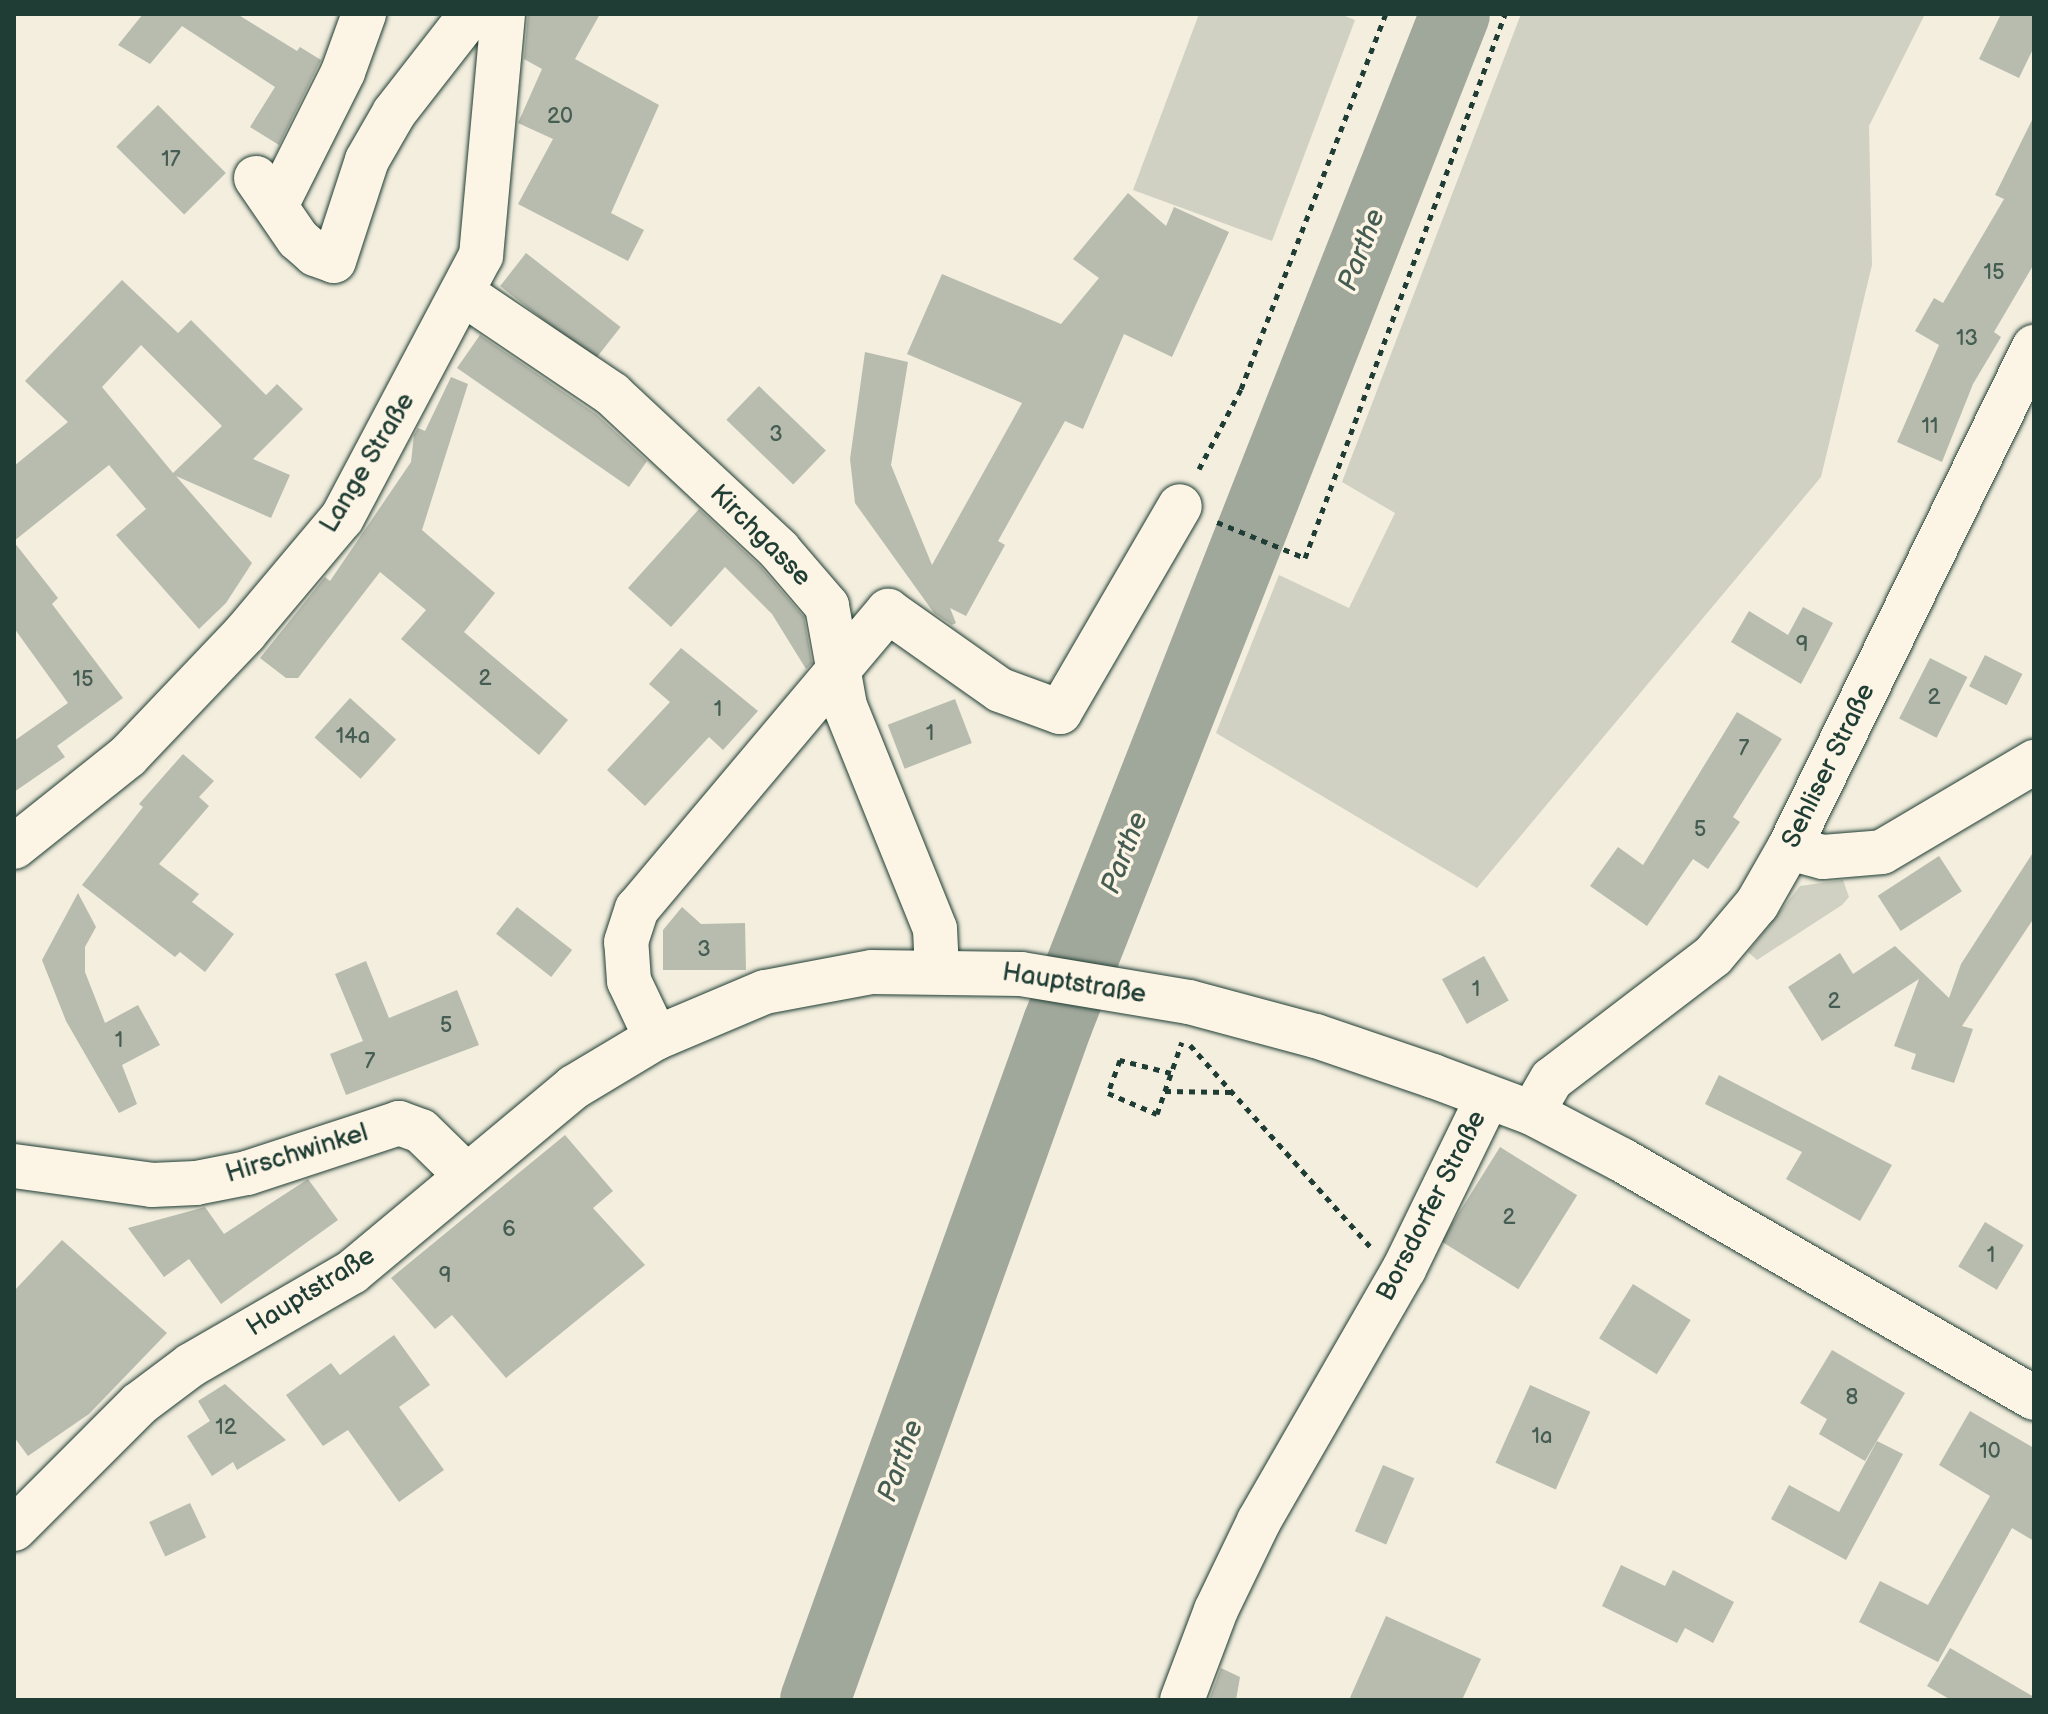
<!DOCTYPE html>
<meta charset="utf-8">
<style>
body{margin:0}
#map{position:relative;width:2048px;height:1714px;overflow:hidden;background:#f3eede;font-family:"Balsamiq Sans",sans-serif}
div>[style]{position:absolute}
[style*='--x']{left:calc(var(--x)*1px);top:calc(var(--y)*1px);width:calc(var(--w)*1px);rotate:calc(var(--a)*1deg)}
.green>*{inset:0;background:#d0d1c2}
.river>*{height:70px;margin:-35px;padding:0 35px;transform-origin:35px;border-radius:35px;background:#a0a89b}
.building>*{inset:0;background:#b8bcae;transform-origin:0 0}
.path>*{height:5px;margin-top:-2.5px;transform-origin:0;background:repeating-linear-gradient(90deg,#1f3d34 0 6px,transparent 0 12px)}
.roads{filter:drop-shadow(0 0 2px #1f3d34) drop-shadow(0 0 2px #1f3d34)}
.minor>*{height:44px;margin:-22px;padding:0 22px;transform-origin:22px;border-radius:22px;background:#fcf5e5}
span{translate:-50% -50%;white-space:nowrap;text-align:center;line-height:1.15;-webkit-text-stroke:7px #fcf5e5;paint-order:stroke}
.number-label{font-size:22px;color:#455d52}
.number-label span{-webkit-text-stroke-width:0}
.street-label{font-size:26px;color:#1f3d34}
.water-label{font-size:28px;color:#465d53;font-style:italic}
.frame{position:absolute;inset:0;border:16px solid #1f3d34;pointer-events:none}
</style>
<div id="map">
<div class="green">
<div style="clip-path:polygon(1199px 14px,1340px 14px,1355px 20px,1272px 241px,1133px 190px)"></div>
<div style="clip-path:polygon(1521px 14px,1925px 14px,1869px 126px,1872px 265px,1821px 477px,1477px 888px,1216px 733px,1279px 575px,1349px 608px,1395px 513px,1342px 482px)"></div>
<div style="clip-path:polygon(1843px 880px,1849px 897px,1842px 905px,1757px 960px,1748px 952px,1800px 886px)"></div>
</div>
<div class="river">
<div style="--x:815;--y:1700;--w:719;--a:-70.26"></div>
<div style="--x:1058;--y:1023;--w:1084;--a:-68.52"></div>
</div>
<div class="building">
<div style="clip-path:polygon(143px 14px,237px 14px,297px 51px,300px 47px,321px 60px,279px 145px,250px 127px,275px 87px,182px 26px,150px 64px,118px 45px)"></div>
<div style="clip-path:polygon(528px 14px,600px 14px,575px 59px,659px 105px,611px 213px,644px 230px,628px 261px,518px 204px,553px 139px,518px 123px,542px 69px,524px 59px)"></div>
<div style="clip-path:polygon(2001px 14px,2034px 14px,2034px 47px,2019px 78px,1979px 59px)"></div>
<div style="left:158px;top:105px;width:96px;height:59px;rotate:45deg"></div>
<div style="clip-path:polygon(2034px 116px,2034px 264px,1994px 332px,2001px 337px,1973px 384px,1942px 462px,1897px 442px,1939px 345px,1915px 331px,1934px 298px,1943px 303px,2004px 199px,1995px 195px)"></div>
<div style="clip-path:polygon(1128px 193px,1166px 226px,1174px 207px,1229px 232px,1172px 357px,1124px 334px,1083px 429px,1065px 421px,998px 541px,1005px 545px,966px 616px,950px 608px,956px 623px,952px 625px,934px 613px,855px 503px,850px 459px,865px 352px,908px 362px,891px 465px,932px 565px,1022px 403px,907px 354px,942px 274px,1061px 324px,1099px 278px,1073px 259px)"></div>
<div style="left:526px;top:253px;width:120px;height:42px;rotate:38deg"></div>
<div style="clip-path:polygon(evenodd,122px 280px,178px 333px,191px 320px,266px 395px,277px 384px,303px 409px,253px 459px,290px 475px,271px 518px,176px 476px,252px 563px,226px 603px,199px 629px,116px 535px,146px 509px,109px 465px,14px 541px,14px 466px,68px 422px,25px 381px,122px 280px,141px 345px,222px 426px,173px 473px,102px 387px,141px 345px)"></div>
<div style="clip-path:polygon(480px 335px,596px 414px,647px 461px,629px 487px,457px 368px)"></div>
<div style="clip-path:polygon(451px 377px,468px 384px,422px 530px,495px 593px,464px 632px,568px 720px,539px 755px,401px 639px,426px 610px,380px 572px,298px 678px,286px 678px,260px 658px,325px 577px,330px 581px,411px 462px,414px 435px,418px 428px,425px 431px)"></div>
<div style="left:759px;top:386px;width:93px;height:47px;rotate:44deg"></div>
<div style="clip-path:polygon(699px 509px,761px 567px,804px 617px,812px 663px,806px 669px,772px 614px,725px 567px,671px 627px,628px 588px)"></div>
<div style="clip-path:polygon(14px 542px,58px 598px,52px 604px,123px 698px,57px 746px,65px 757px,14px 792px,14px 741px,68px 703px,14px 628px)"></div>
<div style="clip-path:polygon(1803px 607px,1833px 623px,1801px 684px,1731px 642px,1749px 611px,1788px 635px)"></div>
<div style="clip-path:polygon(681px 648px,758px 711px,723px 750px,709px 737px,645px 806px,607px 770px,670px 702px,649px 684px)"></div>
<div style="left:1985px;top:655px;width:42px;height:35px;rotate:27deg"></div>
<div style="left:1930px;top:658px;width:42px;height:68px;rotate:27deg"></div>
<div style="left:350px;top:698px;width:62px;height:53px;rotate:42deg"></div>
<div style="left:955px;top:699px;width:47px;height:72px;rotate:69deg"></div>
<div style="clip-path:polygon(1737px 712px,1782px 739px,1733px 817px,1740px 822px,1708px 869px,1693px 859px,1647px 926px,1590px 886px,1618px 847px,1643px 865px)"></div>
<div style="clip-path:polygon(183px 754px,214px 781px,199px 797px,209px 806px,159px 864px,199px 894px,192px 902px,234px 934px,205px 972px,180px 952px,175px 957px,82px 885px,143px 807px,139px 804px)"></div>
<div style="clip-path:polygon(2034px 851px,2034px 918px,1962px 1026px,1973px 1029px,1954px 1083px,1911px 1069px,1916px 1054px,1894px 1046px,1919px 979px,1822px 1041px,1788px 987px,1840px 953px,1853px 974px,1895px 946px,1949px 998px,1961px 964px)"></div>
<div style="left:1939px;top:856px;width:42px;height:73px;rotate:57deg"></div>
<div style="clip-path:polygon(78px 893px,96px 927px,85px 947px,85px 972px,105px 1023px,138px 1005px,160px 1045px,122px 1065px,137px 1104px,119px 1113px,66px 1021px,42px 960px)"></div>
<div style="left:517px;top:907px;width:70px;height:34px;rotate:38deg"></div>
<div style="clip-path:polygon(682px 907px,701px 924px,745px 923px,746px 970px,663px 970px,663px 930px)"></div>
<div style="left:1484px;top:956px;width:51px;height:48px;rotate:61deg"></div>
<div style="clip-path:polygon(366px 961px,389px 1018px,457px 990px,479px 1045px,346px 1095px,330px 1054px,363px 1041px,335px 974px)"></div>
<div style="clip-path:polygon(1719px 1075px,1892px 1165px,1860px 1221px,1786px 1179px,1802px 1152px,1705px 1104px)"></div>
<div style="clip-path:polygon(565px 1135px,613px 1191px,593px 1208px,645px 1265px,506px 1378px,452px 1315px,435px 1329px,391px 1278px)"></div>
<div style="left:1500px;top:1147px;width:91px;height:111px;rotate:32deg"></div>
<div style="clip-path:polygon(308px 1179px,338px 1220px,221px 1304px,189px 1259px,164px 1277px,128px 1228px,205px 1207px,224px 1234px)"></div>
<div style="left:1985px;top:1222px;width:45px;height:52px;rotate:31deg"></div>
<div style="clip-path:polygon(62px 1240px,167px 1333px,89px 1414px,28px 1456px,14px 1437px,14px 1291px)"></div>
<div style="left:1633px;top:1284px;width:68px;height:64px;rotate:32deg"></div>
<div style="clip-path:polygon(394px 1335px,430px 1385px,399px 1407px,444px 1470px,399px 1502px,348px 1430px,323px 1446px,286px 1395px,331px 1363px,340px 1375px)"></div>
<div style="clip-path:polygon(1832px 1350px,1905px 1393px,1865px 1461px,1819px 1434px,1827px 1419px,1800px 1403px)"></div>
<div style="clip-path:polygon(225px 1384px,286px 1440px,237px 1470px,233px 1462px,212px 1476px,187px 1436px,210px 1421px,198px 1401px)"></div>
<div style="left:1530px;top:1385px;width:66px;height:85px;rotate:24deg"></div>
<div style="clip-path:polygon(1970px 1411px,2034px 1448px,2034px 1541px,2012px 1528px,1938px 1662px,1859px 1622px,1880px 1581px,1928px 1605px,1990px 1496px,1939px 1465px)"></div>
<div style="clip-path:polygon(1877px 1441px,1903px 1454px,1846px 1560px,1771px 1519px,1789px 1485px,1839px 1512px)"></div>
<div style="left:1383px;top:1465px;width:34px;height:72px;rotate:23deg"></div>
<div style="left:190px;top:1503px;width:38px;height:45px;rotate:65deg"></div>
<div style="clip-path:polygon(1621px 1565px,1665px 1586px,1673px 1570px,1734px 1602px,1713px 1643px,1685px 1628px,1677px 1643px,1602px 1606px)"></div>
<div style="clip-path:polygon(1386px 1616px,1481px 1659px,1462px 1700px,1349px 1700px)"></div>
<div style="clip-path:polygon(1950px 1648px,2034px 1697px,2034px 1700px,1951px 1700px,1927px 1686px)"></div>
<div style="clip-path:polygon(1221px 1668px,1240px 1677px,1236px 1700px,1209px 1700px)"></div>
</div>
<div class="path">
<div style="--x:1199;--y:469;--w:90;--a:-62.3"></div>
<div style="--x:1241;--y:389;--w:402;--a:-68.9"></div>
<div style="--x:1217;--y:522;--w:95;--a:22.2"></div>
<div style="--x:1305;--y:558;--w:580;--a:-69.81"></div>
<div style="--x:1190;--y:1045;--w:270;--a:48.2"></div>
<div style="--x:1171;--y:1073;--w:53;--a:-165.7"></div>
<div style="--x:1120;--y:1060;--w:35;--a:110"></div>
<div style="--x:1108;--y:1093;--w:53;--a:23.2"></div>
<div style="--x:1157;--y:1114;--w:76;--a:-70.9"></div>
<div style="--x:1165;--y:1091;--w:66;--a:0.9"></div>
</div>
<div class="roads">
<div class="minor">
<div style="--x:256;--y:178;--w:74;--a:55.5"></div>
<div style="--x:298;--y:239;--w:23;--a:41"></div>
<div style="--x:315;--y:254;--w:20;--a:20"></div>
<div style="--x:334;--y:261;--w:106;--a:-71.9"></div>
<div style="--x:367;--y:160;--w:54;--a:-60.1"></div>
<div style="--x:394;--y:113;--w:125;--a:-52.1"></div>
<div style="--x:276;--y:206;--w:150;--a:-63.4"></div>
<div style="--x:343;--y:72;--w:62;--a:-70.1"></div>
<div style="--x:464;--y:294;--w:179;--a:34"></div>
<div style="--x:612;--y:394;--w:229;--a:43"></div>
<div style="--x:779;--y:550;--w:74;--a:49.4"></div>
<div style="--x:827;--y:606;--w:102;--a:79.8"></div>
<div style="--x:845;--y:706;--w:240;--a:68"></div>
<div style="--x:935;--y:929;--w:41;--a:87.2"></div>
<div style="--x:14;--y:847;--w:146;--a:-38.6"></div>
<div style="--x:128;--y:756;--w:170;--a:-46.4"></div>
<div style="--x:245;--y:633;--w:150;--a:-49.9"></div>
<div style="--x:342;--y:518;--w:297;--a:-62.1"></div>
<div style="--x:481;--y:256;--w:243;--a:-84.8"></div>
<div style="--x:1789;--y:848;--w:35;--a:15"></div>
<div style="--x:1823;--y:857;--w:59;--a:-4.8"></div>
<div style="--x:1882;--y:852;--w:177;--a:-30.6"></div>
<div style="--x:656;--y:1038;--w:63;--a:-115.3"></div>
<div style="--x:629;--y:981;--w:39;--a:-94"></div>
<div style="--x:626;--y:942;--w:35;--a:-72"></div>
<div style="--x:637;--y:909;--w:390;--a:-49.9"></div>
<div style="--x:888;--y:611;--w:137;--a:35.2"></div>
<div style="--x:1000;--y:690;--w:64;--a:20.1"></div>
<div style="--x:1060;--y:712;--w:238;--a:-59.8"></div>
<div style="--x:1532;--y:1113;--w:39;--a:-60"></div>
<div style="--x:1552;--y:1079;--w:203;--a:-37.4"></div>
<div style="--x:1713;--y:956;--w:68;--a:-49.8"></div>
<div style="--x:1757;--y:904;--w:64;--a:-60.3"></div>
<div style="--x:1789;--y:848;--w:558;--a:-63.94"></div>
<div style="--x:14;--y:1166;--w:139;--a:7.8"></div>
<div style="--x:152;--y:1185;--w:44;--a:-2.6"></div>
<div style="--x:196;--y:1183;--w:52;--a:-11.1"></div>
<div style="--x:247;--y:1173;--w:160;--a:-18.2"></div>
<div style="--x:399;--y:1123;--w:23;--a:20"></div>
<div style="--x:421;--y:1131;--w:63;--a:44.4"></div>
<div style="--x:14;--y:1529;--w:177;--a:-45"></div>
<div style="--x:139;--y:1404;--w:65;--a:-36.9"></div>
<div style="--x:191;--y:1365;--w:186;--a:-30"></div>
<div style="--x:352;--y:1272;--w:289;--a:-39.8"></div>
<div style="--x:574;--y:1087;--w:96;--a:-30.9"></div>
<div style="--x:656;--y:1038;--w:118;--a:-22.9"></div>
<div style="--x:765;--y:992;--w:109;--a:-10.6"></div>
<div style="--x:872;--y:972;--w:149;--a:0.8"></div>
<div style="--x:1021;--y:974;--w:170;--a:9.5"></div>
<div style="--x:1189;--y:1002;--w:131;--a:15"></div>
<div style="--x:1316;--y:1036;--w:124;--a:18.9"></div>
<div style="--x:1433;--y:1076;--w:106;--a:20.5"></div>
<div style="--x:1532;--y:1113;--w:102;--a:27.6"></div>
<div style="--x:1622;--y:1160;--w:476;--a:30"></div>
<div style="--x:1182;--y:1700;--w:96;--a:-69.3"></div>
<div style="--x:1216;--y:1610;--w:99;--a:-64.2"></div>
<div style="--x:1259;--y:1521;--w:291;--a:-60.1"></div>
<div style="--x:1404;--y:1269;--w:191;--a:-64"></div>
</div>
</div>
<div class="number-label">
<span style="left:560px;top:117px">20</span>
<span style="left:171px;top:160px">17</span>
<span style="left:1994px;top:273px">15</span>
<span style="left:1967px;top:339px">13</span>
<span style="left:1930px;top:427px">11</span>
<span style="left:776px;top:435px">3</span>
<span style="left:1802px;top:645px">9</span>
<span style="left:485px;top:679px">2</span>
<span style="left:83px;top:680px">15</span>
<span style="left:1934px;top:698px">2</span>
<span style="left:718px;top:710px">1</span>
<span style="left:930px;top:734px">1</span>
<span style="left:353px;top:737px">14a</span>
<span style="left:1744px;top:749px">7</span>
<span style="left:1700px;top:830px">5</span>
<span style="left:704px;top:950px">3</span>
<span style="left:1476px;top:990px">1</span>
<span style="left:1834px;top:1002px">2</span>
<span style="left:446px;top:1026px">5</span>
<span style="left:119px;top:1041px">1</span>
<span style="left:370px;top:1062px">7</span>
<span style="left:1509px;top:1218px">2</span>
<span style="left:509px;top:1230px">6</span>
<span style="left:1991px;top:1256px">1</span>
<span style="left:445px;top:1276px">9</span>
<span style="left:1852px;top:1398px">8</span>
<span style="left:226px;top:1428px">12</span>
<span style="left:1542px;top:1437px">1a</span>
<span style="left:1990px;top:1452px">10</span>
</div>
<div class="street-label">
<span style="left:368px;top:463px;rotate:-59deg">Lange Straße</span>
<span style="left:760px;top:536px;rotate:45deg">Kirchgasse</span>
<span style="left:1829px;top:766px;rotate:-64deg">Sehliser Straße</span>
<span style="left:1074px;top:984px;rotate:9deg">Hauptstraße</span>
<span style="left:297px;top:1154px;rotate:-17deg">Hirschwinkel</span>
<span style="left:1432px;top:1206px;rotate:-63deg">Borsdorfer Straße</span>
<span style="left:311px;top:1292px;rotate:-32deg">Hauptstraße</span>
</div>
<div class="water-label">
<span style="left:1362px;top:250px;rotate:-69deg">Parthe</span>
<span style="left:1125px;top:853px;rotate:-69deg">Parthe</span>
<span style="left:901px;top:1461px;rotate:-70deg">Parthe</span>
</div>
<div class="frame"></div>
</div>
